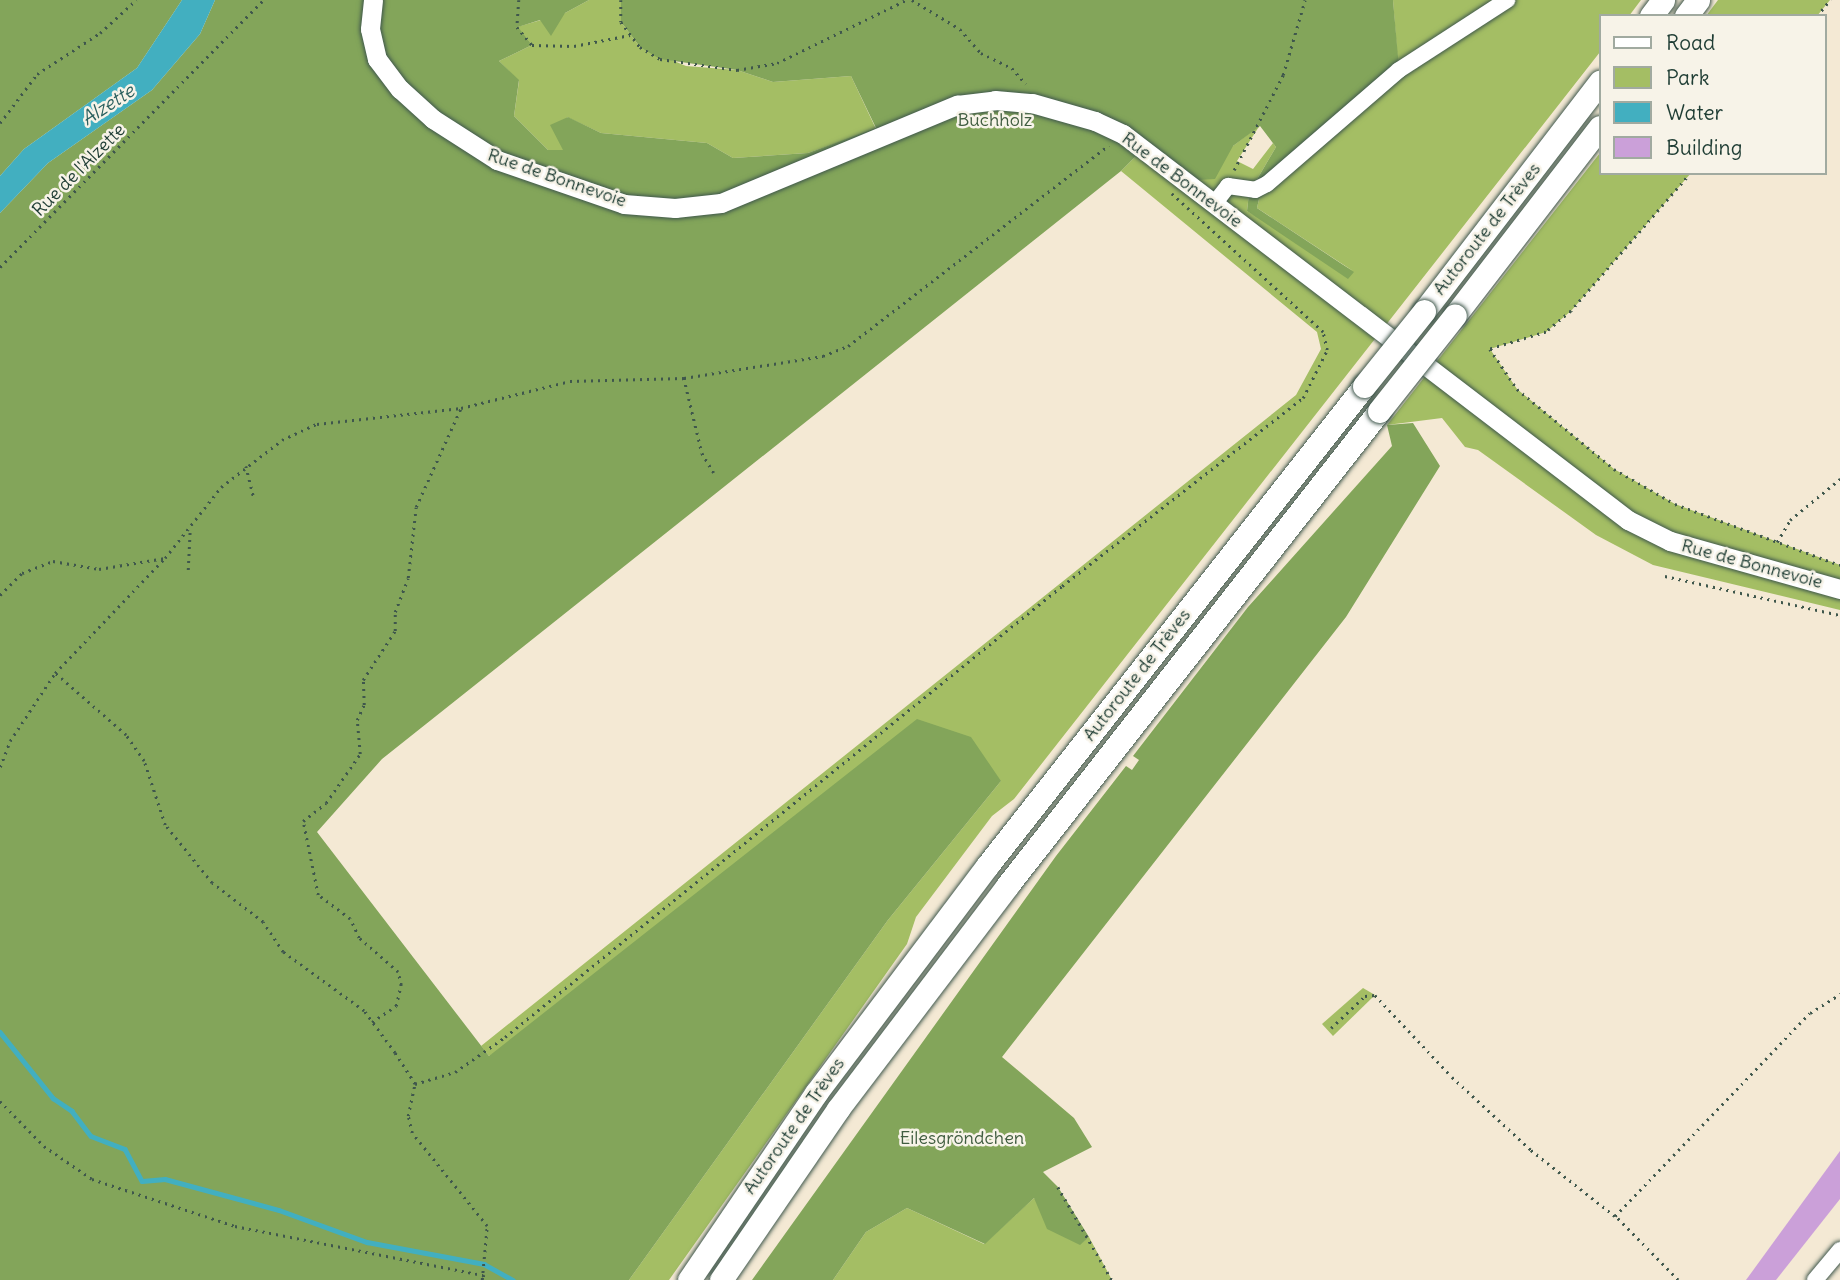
<!DOCTYPE html>
<meta charset="utf-8">
<style>
body{margin:0}
#map{position:relative;width:1840px;height:1280px;overflow:hidden;background:#f4e9d4;font-family:Delius,sans-serif}
div>[style]{position:absolute}
[style*='--x']{left:calc(var(--x)*1px);top:calc(var(--y)*1px);width:calc(var(--w)*1px);rotate:calc(var(--a)*1deg)}
.green>*{inset:0;background:#a4be64}
.forest>*{inset:0;background:#83a55a}
.water>*{inset:0;background:#42afc0}
.stream>*{height:4.5px;margin:-2.25px;padding:0 2.25px;transform-origin:2.25px;border-radius:2.25px;background:#42afc0}
.building>*{inset:0;background:#cba0d9}
.path>*{height:2.5px;margin-top:-1.25px;transform-origin:0;background:repeating-linear-gradient(90deg,#3f574c 0 2px,transparent 0 7px)}
.roads{filter:drop-shadow(0 0 2px #3f574c) drop-shadow(0 0 2px #3f574c)}
.minor>*{height:16px;margin:-8px;padding:0 8px;transform-origin:8px;border-radius:8px;background:#fff}
.major>*{height:19px;margin:-9.5px;padding:0 9.5px;transform-origin:9.5px;border-radius:9.5px;background:#fff}
.highway>*{height:23px;margin:-11.5px;padding:0 11.5px;transform-origin:11.5px;border-radius:11.5px;background:#fff}
.bridges{filter:drop-shadow(0 0 2px #3f574c) drop-shadow(0 0 2px #3f574c)}
.highway-bridge>*{height:23px;margin:-11.5px;padding:0 11.5px;transform-origin:11.5px;border-radius:11.5px;background:#fff}
span{translate:-50% -50%;white-space:nowrap;text-align:center;line-height:1.15;-webkit-text-stroke:5px #f7f3e8;paint-order:stroke}
.park-label{font-size:18px;color:#405d40}
.street-label{font-size:18px;color:#1f3d34}
.water-label{font-size:19px;color:#2a5f5e;font-style:italic}
.legend{position:absolute;left:1599px;top:14px;width:228px;height:161px;box-sizing:border-box;background:#f7f3e8;border:2px solid #a1aaa0;margin:0;padding:9px 12px;list-style:none;font-size:21px;color:#1f3d34}
.legend li{display:flex;align-items:center;gap:14px;height:35px}
.legend b{width:35px;border:2px solid #a1aaa0}
</style>
<div id="map">
<div class="green">
<div style="clip-path:polygon(589px 0,621px 0,621px 22px,640px 47px,686px 66px,737px 70px,773px 82px,851px 76px,876px 129px,808px 153px,733px 158px,707px 143px,601px 133px,567px 117px,564px 150px,548px 150px,514px 116px,519px 81px,499px 61px,532px 45px,517px 27px,565px 13px)"></div>
<div style="clip-path:polygon(1393px 0,1641px 0,1629px 16px,1600px 16px,1600px 52px,1014px 799px,992px 816px,916px 917px,907px 944px,669px 1280px,629px 1280px,888px 920px,1001px 781px,489px 1056px,481px 1046px,1296px 395px,1321px 349px,1317px 332px,1121px 171px,1146px 146px,1233px 146px,1260px 125px,1237px 161px,1253px 169px,1273px 143px,1276px 147px,1249px 193px,1247px 211px,1353px 271px,1257px 208px,1259px 199px,1398px 64px)"></div>
<div style="clip-path:polygon(1718px 0,1830px 0,1817px 16px,1706px 16px)"></div>
<div style="clip-path:polygon(1600px 153px,1600px 173px,1691px 173px,1571px 311px,1546px 332px,1490px 349px,1517px 389px,1614px 469px,1675px 504px,1840px 565px,1840px 610px,1653px 565px,1596px 535px,1478px 450px,1465px 447px,1442px 418px,1387px 425px)"></div>
<div style="clip-path:polygon(1363px 988px,1375px 995px,1333px 1036px,1322px 1024px)"></div>
<div style="clip-path:polygon(1034px 1198px,1080px 1244px,1089px 1237px,1112px 1280px,833px 1280px,866px 1232px,907px 1208px,984px 1244px)"></div>
</div>
<div class="forest">
<div style="clip-path:polygon(0 0,182px 0,137px 68px,24px 149px,0 176px)"></div>
<div style="clip-path:polygon(215px 0,589px 0,565px 13px,551px 36px,540px 20px,518px 27px,532px 45px,499px 61px,519px 80px,514px 116px,548px 150px,563px 150px,550px 125px,568px 117px,601px 133px,707px 143px,733px 158px,808px 153px,876px 128px,851px 76px,773px 82px,737px 70px,660px 59px,640px 47px,621px 22px,621px 0,1393px 0,1400px 79px,1259px 199px,1257px 208px,1354px 272px,1348px 279px,1247px 211px,1249px 193px,1276px 147px,1260px 126px,1233px 146px,1215px 179px,1197px 180px,1146px 146px,1121px 171px,382px 759px,317px 832px,489px 1056px,917px 719px,971px 737px,1001px 781px,888px 920px,629px 1280px,0 1280px,0 213px,48px 163px,152px 90px,200px 34px)"></div>
<div style="clip-path:polygon(1413px 423px,1440px 466px,1346px 617px,1002px 1057px,1074px 1118px,1092px 1147px,1043px 1172px,1058px 1187px,1089px 1237px,1080px 1245px,1047px 1229px,1034px 1198px,985px 1244px,907px 1208px,866px 1232px,833px 1280px,752px 1280px,1056px 856px,1126px 766px,1132px 770px,1139px 760px,1133px 756px,1248px 607px,1392px 446px,1387px 425px)"></div>
</div>
<div class="water">
<div style="clip-path:polygon(182px 0,215px 0,200px 34px,152px 90px,48px 163px,0 213px,0 176px,24px 149px,137px 68px)"></div>
</div>
<div class="stream">
<div style="--x:0;--y:1032;--w:85;--a:51.2"></div>
<div style="--x:53;--y:1098;--w:23;--a:34"></div>
<div style="--x:72;--y:1111;--w:31;--a:53"></div>
<div style="--x:91;--y:1136;--w:36;--a:21"></div>
<div style="--x:125;--y:1149;--w:36;--a:62"></div>
<div style="--x:142;--y:1181;--w:23;--a:-5"></div>
<div style="--x:165;--y:1179;--w:118;--a:15.2"></div>
<div style="--x:279;--y:1210;--w:94;--a:20"></div>
<div style="--x:367;--y:1242;--w:119;--a:10.6"></div>
<div style="--x:484;--y:1264;--w:33;--a:29"></div>
</div>
<div class="building">
<div style="clip-path:polygon(1840px 1151px,1840px 1199px,1776px 1280px,1746px 1280px)"></div>
</div>
<div class="path">
<div style="--x:519;--y:0;--w:27;--a:94"></div>
<div style="--x:517;--y:27;--w:23;--a:50"></div>
<div style="--x:532;--y:45;--w:42;--a:1.4"></div>
<div style="--x:574;--y:46;--w:57;--a:-11.1"></div>
<div style="--x:621;--y:0;--w:22;--a:90"></div>
<div style="--x:621;--y:22;--w:31;--a:53"></div>
<div style="--x:640;--y:47;--w:23;--a:31"></div>
<div style="--x:660;--y:59;--w:78;--a:8.1"></div>
<div style="--x:737;--y:70;--w:41;--a:-9.9"></div>
<div style="--x:777;--y:63;--w:144;--a:-26"></div>
<div style="--x:912;--y:0;--w:56;--a:31.1"></div>
<div style="--x:960;--y:29;--w:32;--a:49"></div>
<div style="--x:981;--y:53;--w:34;--a:26"></div>
<div style="--x:1012;--y:68;--w:21;--a:49"></div>
<div style="--x:1817;--y:16;--w:21;--a:-51"></div>
<div style="--x:0;--y:123;--w:61;--a:-52.9"></div>
<div style="--x:37;--y:74;--w:75;--a:-33.1"></div>
<div style="--x:100;--y:33;--w:49;--a:-42.5"></div>
<div style="--x:1234;--y:170;--w:107;--a:-62.7"></div>
<div style="--x:1283;--y:75;--w:78;--a:-73.7"></div>
<div style="--x:1691;--y:173;--w:183;--a:131"></div>
<div style="--x:1571;--y:311;--w:33;--a:140"></div>
<div style="--x:1546;--y:332;--w:59;--a:163.1"></div>
<div style="--x:1490;--y:349;--w:48;--a:56"></div>
<div style="--x:1517;--y:389;--w:126;--a:39.5"></div>
<div style="--x:1614;--y:469;--w:70;--a:29.8"></div>
<div style="--x:1675;--y:504;--w:176;--a:20.3"></div>
<div style="--x:0;--y:267;--w:375;--a:-45.4"></div>
<div style="--x:684;--y:378;--w:77;--a:76.5"></div>
<div style="--x:702;--y:453;--w:23;--a:59"></div>
<div style="--x:246;--y:466;--w:34;--a:76"></div>
<div style="--x:1777;--y:542;--w:26;--a:-59"></div>
<div style="--x:1790;--y:520;--w:65;--a:-39.4"></div>
<div style="--x:188;--y:570;--w:41;--a:-87.2"></div>
<div style="--x:1665;--y:576;--w:179;--a:12.6"></div>
<div style="--x:0;--y:595;--w:31;--a:-45"></div>
<div style="--x:22;--y:573;--w:33;--a:-21"></div>
<div style="--x:53;--y:561;--w:47;--a:9.9"></div>
<div style="--x:99;--y:569;--w:67;--a:-9.5"></div>
<div style="--x:0;--y:767;--w:28;--a:-69"></div>
<div style="--x:10;--y:741;--w:82;--a:-56.5"></div>
<div style="--x:372;--y:1022;--w:29;--a:-34"></div>
<div style="--x:396;--y:1006;--w:22;--a:-77"></div>
<div style="--x:401;--y:985;--w:13;--a:-103"></div>
<div style="--x:398;--y:972;--w:52;--a:-138.9"></div>
<div style="--x:359;--y:938;--w:21;--a:-115"></div>
<div style="--x:350;--y:919;--w:40;--a:-143"></div>
<div style="--x:318;--y:895;--w:76;--a:-101.5"></div>
<div style="--x:303;--y:821;--w:29;--a:-38"></div>
<div style="--x:326;--y:803;--w:60;--a:-55.2"></div>
<div style="--x:360;--y:754;--w:34;--a:-95"></div>
<div style="--x:357;--y:720;--w:17;--a:-65"></div>
<div style="--x:364;--y:705;--w:25;--a:-92"></div>
<div style="--x:363;--y:680;--w:59;--a:-56.9"></div>
<div style="--x:395;--y:631;--w:19;--a:-90"></div>
<div style="--x:395;--y:612;--w:36;--a:-69"></div>
<div style="--x:408;--y:578;--w:71;--a:-83.6"></div>
<div style="--x:416;--y:507;--w:109;--a:-65.6"></div>
<div style="--x:1331;--y:1028;--w:47;--a:-43.3"></div>
<div style="--x:1365;--y:996;--w:10;--a:-6"></div>
<div style="--x:1375;--y:995;--w:112;--a:46.8"></div>
<div style="--x:1452;--y:1077;--w:108;--a:42.7"></div>
<div style="--x:1531;--y:1150;--w:107;--a:38.2"></div>
<div style="--x:415;--y:1084;--w:42;--a:-16.7"></div>
<div style="--x:455;--y:1072;--w:61;--a:-35"></div>
<div style="--x:505;--y:1037;--w:717;--a:-39"></div>
<div style="--x:1062;--y:586;--w:306;--a:-38"></div>
<div style="--x:1303;--y:398;--w:54;--a:-63.4"></div>
<div style="--x:1327;--y:350;--w:18;--a:-103"></div>
<div style="--x:1323;--y:332;--w:205;--a:-137.6"></div>
<div style="--x:0;--y:1101;--w:63;--a:45.6"></div>
<div style="--x:44;--y:1146;--w:58;--a:34.5"></div>
<div style="--x:92;--y:1179;--w:151;--a:18.2"></div>
<div style="--x:235;--y:1226;--w:253;--a:11.2"></div>
<div style="--x:483;--y:1275;--w:6;--a:51"></div>
<div style="--x:1058;--y:1187;--w:108;--a:59.9"></div>
<div style="--x:482;--y:1280;--w:54;--a:-84.7"></div>
<div style="--x:487;--y:1226;--w:119;--a:-128.9"></div>
<div style="--x:412;--y:1133;--w:17;--a:-103"></div>
<div style="--x:408;--y:1116;--w:33;--a:-78"></div>
<div style="--x:415;--y:1084;--w:37;--a:-123"></div>
<div style="--x:395;--y:1053;--w:52;--a:-126.4"></div>
<div style="--x:364;--y:1011;--w:100;--a:-143.9"></div>
<div style="--x:283;--y:952;--w:36;--a:-124"></div>
<div style="--x:263;--y:922;--w:64;--a:-142.6"></div>
<div style="--x:212;--y:883;--w:75;--a:-129"></div>
<div style="--x:165;--y:825;--w:67;--a:-108.2"></div>
<div style="--x:144;--y:761;--w:32;--a:-125"></div>
<div style="--x:126;--y:735;--w:94;--a:-138.9"></div>
<div style="--x:55;--y:673;--w:159;--a:-46.3"></div>
<div style="--x:165;--y:558;--w:90;--a:-51.7"></div>
<div style="--x:221;--y:487;--w:77;--a:-37.6"></div>
<div style="--x:282;--y:440;--w:38;--a:-25"></div>
<div style="--x:317;--y:424;--w:145;--a:-6.3"></div>
<div style="--x:461;--y:408;--w:112;--a:-13.9"></div>
<div style="--x:570;--y:381;--w:114;--a:-1.5"></div>
<div style="--x:684;--y:378;--w:141;--a:-9"></div>
<div style="--x:823;--y:356;--w:27;--a:-22"></div>
<div style="--x:848;--y:346;--w:329;--a:-37.6"></div>
<div style="--x:1678;--y:1280;--w:90;--a:-134.5"></div>
<div style="--x:1615;--y:1216;--w:281;--a:-46.2"></div>
<div style="--x:1810;--y:1013;--w:36;--a:-32"></div>
</div>
<div class="roads">
<div class="minor">
<div style="--x:1214;--y:204;--w:23;--a:-52"></div>
<div style="--x:1228;--y:186;--w:27;--a:8"></div>
<div style="--x:1255;--y:190;--w:13;--a:-27"></div>
<div style="--x:1267;--y:184;--w:174;--a:-40.8"></div>
<div style="--x:1399;--y:70;--w:129;--a:-32.9"></div>
<div style="--x:1815;--y:1280;--w:39;--a:-50"></div>
</div>
<div class="major">
<div style="--x:373;--y:0;--w:29;--a:96"></div>
<div style="--x:370;--y:29;--w:31;--a:77"></div>
<div style="--x:377;--y:59;--w:38;--a:53"></div>
<div style="--x:400;--y:89;--w:45;--a:42.3"></div>
<div style="--x:433;--y:119;--w:76;--a:32.6"></div>
<div style="--x:497;--y:160;--w:134;--a:19.1"></div>
<div style="--x:624;--y:204;--w:51;--a:4.5"></div>
<div style="--x:675;--y:208;--w:46;--a:-6.2"></div>
<div style="--x:721;--y:203;--w:256;--a:-22.6"></div>
<div style="--x:957;--y:105;--w:38;--a:-7"></div>
<div style="--x:995;--y:100;--w:37;--a:5"></div>
<div style="--x:1032;--y:103;--w:66;--a:15.9"></div>
<div style="--x:1095;--y:121;--w:31;--a:25"></div>
<div style="--x:1123;--y:134;--w:636;--a:37.39"></div>
<div style="--x:1628;--y:520;--w:47;--a:26.6"></div>
<div style="--x:1670;--y:541;--w:177;--a:15.8"></div>
</div>
<div class="highway">
<div style="--x:1651;--y:16;--w:20;--a:-53"></div>
<div style="--x:1686;--y:16;--w:20;--a:-53"></div>
<div style="--x:1424;--y:311;--w:289;--a:-52.5"></div>
<div style="--x:1455;--y:315;--w:237;--a:-52.4"></div>
<div style="--x:689;--y:1280;--w:226;--a:-55.8"></div>
<div style="--x:816;--y:1093;--w:284;--a:-53"></div>
<div style="--x:987;--y:866;--w:610;--a:-51.85"></div>
<div style="--x:721;--y:1280;--w:207;--a:-55.6"></div>
<div style="--x:838;--y:1109;--w:280;--a:-52.8"></div>
<div style="--x:1007;--y:886;--w:603;--a:-51.93"></div>
</div>
</div>
<div class="bridges">
<div class="highway-bridge">
<div style="--x:1364;--y:386;--w:96;--a:-51.3"></div>
<div style="--x:1379;--y:411;--w:122;--a:-51.6"></div>
</div>
</div>
<div class="park-label">
<span style="left:995px;top:120px">Buchholz</span>
<span style="left:962px;top:1138px">Eilesgröndchen</span>
</div>
<div class="street-label">
<span style="left:79px;top:170px;rotate:-45deg">Rue de l'Alzette</span>
<span style="left:557px;top:178px;rotate:19deg">Rue de Bonnevoie</span>
<span style="left:1182px;top:180px;rotate:37deg">Rue de Bonnevoie</span>
<span style="left:1487px;top:229px;rotate:-52deg">Autoroute de Trèves</span>
<span style="left:1752px;top:564px;rotate:15deg">Rue de Bonnevoie</span>
<span style="left:1137px;top:675px;rotate:-52deg">Autoroute de Trèves</span>
<span style="left:794px;top:1126px;rotate:-55deg">Autoroute de Trèves</span>
</div>
<div class="water-label">
<span style="left:108px;top:105px;rotate:-33deg">Alzette</span>
</div>
<ul class="legend">
<li><b style="height:9px;background:#fff"></b>Road</li>
<li><b style="height:19px;background:#a4be64"></b>Park</li>
<li><b style="height:19px;background:#42afc0"></b>Water</li>
<li><b style="height:19px;background:#cba0d9"></b>Building</li>
</ul>
</div>
